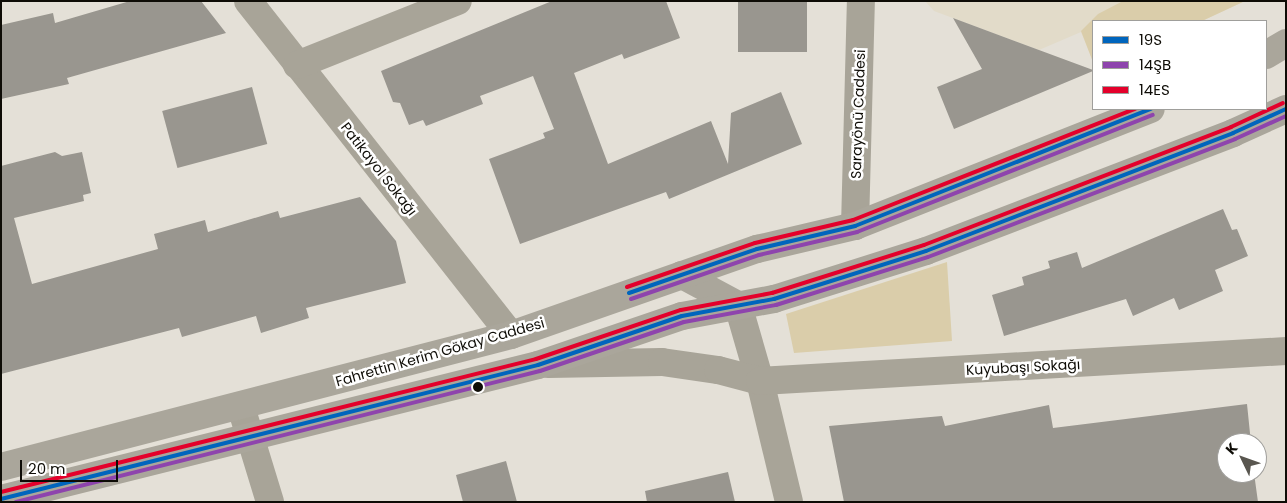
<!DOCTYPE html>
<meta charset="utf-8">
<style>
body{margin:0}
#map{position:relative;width:1287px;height:503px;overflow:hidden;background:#e4e0d7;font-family:Poppins,sans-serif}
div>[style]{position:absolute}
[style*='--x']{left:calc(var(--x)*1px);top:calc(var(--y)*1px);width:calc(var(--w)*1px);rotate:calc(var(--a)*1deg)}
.built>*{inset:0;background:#e2dbc9}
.green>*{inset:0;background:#dacdaa}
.building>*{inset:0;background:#99968f;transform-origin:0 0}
.minor>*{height:28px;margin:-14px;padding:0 14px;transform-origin:14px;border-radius:14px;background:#a8a498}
.major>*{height:28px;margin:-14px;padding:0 14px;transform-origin:14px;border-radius:14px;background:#aaa69b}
.bus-1>*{height:4px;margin:-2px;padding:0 2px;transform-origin:2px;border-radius:2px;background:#0065bd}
.bus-2>*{height:4px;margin:-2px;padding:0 2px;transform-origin:2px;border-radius:2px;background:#8e44ad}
.bus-3>*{height:4px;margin:-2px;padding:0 2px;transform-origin:2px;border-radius:2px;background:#e4002b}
.dots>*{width:14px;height:14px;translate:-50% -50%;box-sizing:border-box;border:2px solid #fff;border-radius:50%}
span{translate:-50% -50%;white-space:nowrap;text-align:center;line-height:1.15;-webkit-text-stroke:5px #fff;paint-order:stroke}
.street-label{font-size:14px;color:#0e0c06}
.frame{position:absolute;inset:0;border:2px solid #0e0c06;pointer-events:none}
.legend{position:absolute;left:1092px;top:20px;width:175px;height:90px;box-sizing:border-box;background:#fff;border:1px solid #9f9e9b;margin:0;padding:6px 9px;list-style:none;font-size:15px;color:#0e0c06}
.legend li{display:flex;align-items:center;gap:10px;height:25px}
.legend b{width:25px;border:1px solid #9f9e9b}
.north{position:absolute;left:1217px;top:433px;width:50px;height:50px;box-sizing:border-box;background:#fff;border:1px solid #9f9e9b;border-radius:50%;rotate:312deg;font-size:14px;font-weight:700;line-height:20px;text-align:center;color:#0e0c06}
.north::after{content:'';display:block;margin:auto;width:18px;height:22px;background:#59564f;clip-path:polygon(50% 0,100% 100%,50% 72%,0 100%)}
.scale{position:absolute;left:20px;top:460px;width:98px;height:22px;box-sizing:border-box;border:2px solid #0e0c06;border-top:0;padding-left:6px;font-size:15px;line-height:18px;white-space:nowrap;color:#0e0c06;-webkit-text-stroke:4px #fff;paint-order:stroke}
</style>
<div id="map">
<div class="built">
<div style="clip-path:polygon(925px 1px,1245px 1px,1202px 21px,1093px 21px,1093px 62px,1081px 32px,1039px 50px,934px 11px)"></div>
</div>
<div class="green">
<div style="clip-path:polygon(1123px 1px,1245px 1px,1202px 21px,1093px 21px,1093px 62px,1081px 31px,1098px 14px)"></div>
<div style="clip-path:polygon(947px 262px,952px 341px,794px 353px,786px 314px)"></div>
</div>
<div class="building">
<div style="clip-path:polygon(130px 1px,201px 1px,226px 33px,67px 78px,69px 84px,1px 99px,1px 25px,53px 13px,55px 23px)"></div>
<div style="clip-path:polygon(552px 1px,666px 1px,680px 38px,624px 59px,622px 54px,574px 73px,608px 164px,711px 121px,728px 164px,731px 113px,781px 92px,802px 144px,669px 199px,666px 192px,520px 244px,489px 159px,545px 138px,543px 133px,554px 129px,533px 76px,480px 96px,483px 104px,426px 126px,423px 120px,409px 125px,400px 103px,393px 102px,381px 71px)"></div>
<div style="left:738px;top:1px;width:69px;height:51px"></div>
<div style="clip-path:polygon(953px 18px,1093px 70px,1093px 71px,954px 129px,937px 87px,982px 69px)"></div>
<div style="left:252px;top:87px;width:59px;height:93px;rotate:75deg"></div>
<div style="clip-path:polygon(55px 152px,62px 156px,82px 152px,91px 193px,83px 195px,84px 201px,14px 218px,32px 284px,158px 249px,154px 234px,205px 220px,208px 232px,278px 211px,280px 218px,360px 197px,396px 241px,406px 283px,306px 308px,309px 318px,261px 333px,256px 316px,182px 337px,179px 328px,1px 374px,1px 166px)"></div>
<div style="clip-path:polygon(1223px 209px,1232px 230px,1237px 229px,1248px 256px,1215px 270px,1223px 291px,1179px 310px,1174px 298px,1133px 316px,1126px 299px,1004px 336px,992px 295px,1024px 285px,1022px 277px,1050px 268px,1048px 261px,1077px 252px,1082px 268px)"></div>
<div style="clip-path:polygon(1247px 404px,1251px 443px,1227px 443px,1227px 473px,1254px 473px,1258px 502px,844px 502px,829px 426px,942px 416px,945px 426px,1049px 405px,1053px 428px)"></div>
<div style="clip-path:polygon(506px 461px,517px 502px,463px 502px,456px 475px)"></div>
<div style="clip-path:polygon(728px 472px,735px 502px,647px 502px,645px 491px)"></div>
</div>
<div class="minor">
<div style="--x:248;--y:1;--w:425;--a:51.8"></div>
<div style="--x:297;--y:65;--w:173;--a:-21.7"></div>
<div style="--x:855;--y:226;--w:225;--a:-88.5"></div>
<div style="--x:738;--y:305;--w:79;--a:73.9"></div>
<div style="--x:760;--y:381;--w:124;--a:76.5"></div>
<div style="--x:548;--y:364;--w:114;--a:-1"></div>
<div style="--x:662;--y:362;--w:57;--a:8.1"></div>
<div style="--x:718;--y:370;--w:43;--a:14.7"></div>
<div style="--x:760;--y:381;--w:527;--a:-3.26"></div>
<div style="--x:241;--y:407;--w:99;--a:73"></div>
</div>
<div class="major">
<div style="--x:1266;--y:55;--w:23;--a:-31"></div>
<div style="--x:682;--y:275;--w:64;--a:28.2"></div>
<div style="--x:1;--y:467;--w:527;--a:-14.51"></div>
<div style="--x:511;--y:335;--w:261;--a:-19.3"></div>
<div style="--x:757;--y:249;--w:101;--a:-13.2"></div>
<div style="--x:855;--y:226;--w:318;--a:-21.6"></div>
<div style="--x:1;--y:499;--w:553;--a:-14.01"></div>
<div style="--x:538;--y:365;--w:152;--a:-18.8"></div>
<div style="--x:682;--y:316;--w:94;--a:-10.5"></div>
<div style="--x:774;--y:299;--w:159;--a:-17.5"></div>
<div style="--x:926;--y:251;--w:329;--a:-21"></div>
<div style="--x:1233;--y:133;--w:58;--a:-24.4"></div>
</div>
<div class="bus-1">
<div style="--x:629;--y:293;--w:135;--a:-19"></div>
<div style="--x:757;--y:249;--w:101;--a:-13.2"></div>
<div style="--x:855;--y:226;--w:318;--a:-21.6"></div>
<div style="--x:1;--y:499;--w:553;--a:-14.01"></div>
<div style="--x:538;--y:365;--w:152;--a:-18.8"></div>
<div style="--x:682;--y:316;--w:94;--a:-10.5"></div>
<div style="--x:774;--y:299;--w:159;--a:-17.5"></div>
<div style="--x:926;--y:251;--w:329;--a:-21"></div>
<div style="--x:1233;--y:133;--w:58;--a:-24.4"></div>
</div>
<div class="bus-2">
<div style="--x:631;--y:299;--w:135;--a:-19"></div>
<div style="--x:759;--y:255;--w:101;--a:-13.2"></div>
<div style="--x:857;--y:232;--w:318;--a:-21.6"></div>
<div style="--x:16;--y:502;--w:540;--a:-14.04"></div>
<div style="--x:540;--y:371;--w:152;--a:-18.8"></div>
<div style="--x:684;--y:322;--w:94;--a:-10.5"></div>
<div style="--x:776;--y:305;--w:159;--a:-17.5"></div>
<div style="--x:928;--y:257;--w:329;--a:-21"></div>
<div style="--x:1235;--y:139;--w:56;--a:-24.3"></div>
</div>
<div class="bus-3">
<div style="--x:627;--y:287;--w:135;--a:-19"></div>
<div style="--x:755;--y:243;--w:101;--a:-13.2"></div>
<div style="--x:853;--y:220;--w:303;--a:-21.5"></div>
<div style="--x:1;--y:492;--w:551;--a:-13.96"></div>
<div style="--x:536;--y:359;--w:153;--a:-18.7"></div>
<div style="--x:681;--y:310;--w:93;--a:-10.6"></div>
<div style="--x:772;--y:293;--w:159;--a:-17.5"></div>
<div style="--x:924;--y:245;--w:329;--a:-21"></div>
<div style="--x:1231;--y:127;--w:57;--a:-24.8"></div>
</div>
<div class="dots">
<div style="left:478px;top:387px;background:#0e0c06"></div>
</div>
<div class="street-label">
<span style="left:858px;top:114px;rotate:-88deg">Sarayönü Caddesi</span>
<span style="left:379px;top:169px;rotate:52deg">Patikayol Sokağı</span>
<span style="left:440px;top:352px;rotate:-16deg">Fahrettin Kerim Gökay Caddesi</span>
<span style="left:1023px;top:367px;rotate:-3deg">Kuyubaşı Sokağı</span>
</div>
<div class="frame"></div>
<ul class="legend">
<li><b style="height:6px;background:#0065bd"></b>19S</li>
<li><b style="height:6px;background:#8e44ad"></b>14ŞB</li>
<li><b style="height:6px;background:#e4002b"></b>14ES</li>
</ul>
<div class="north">K</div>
<div class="scale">20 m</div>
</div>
